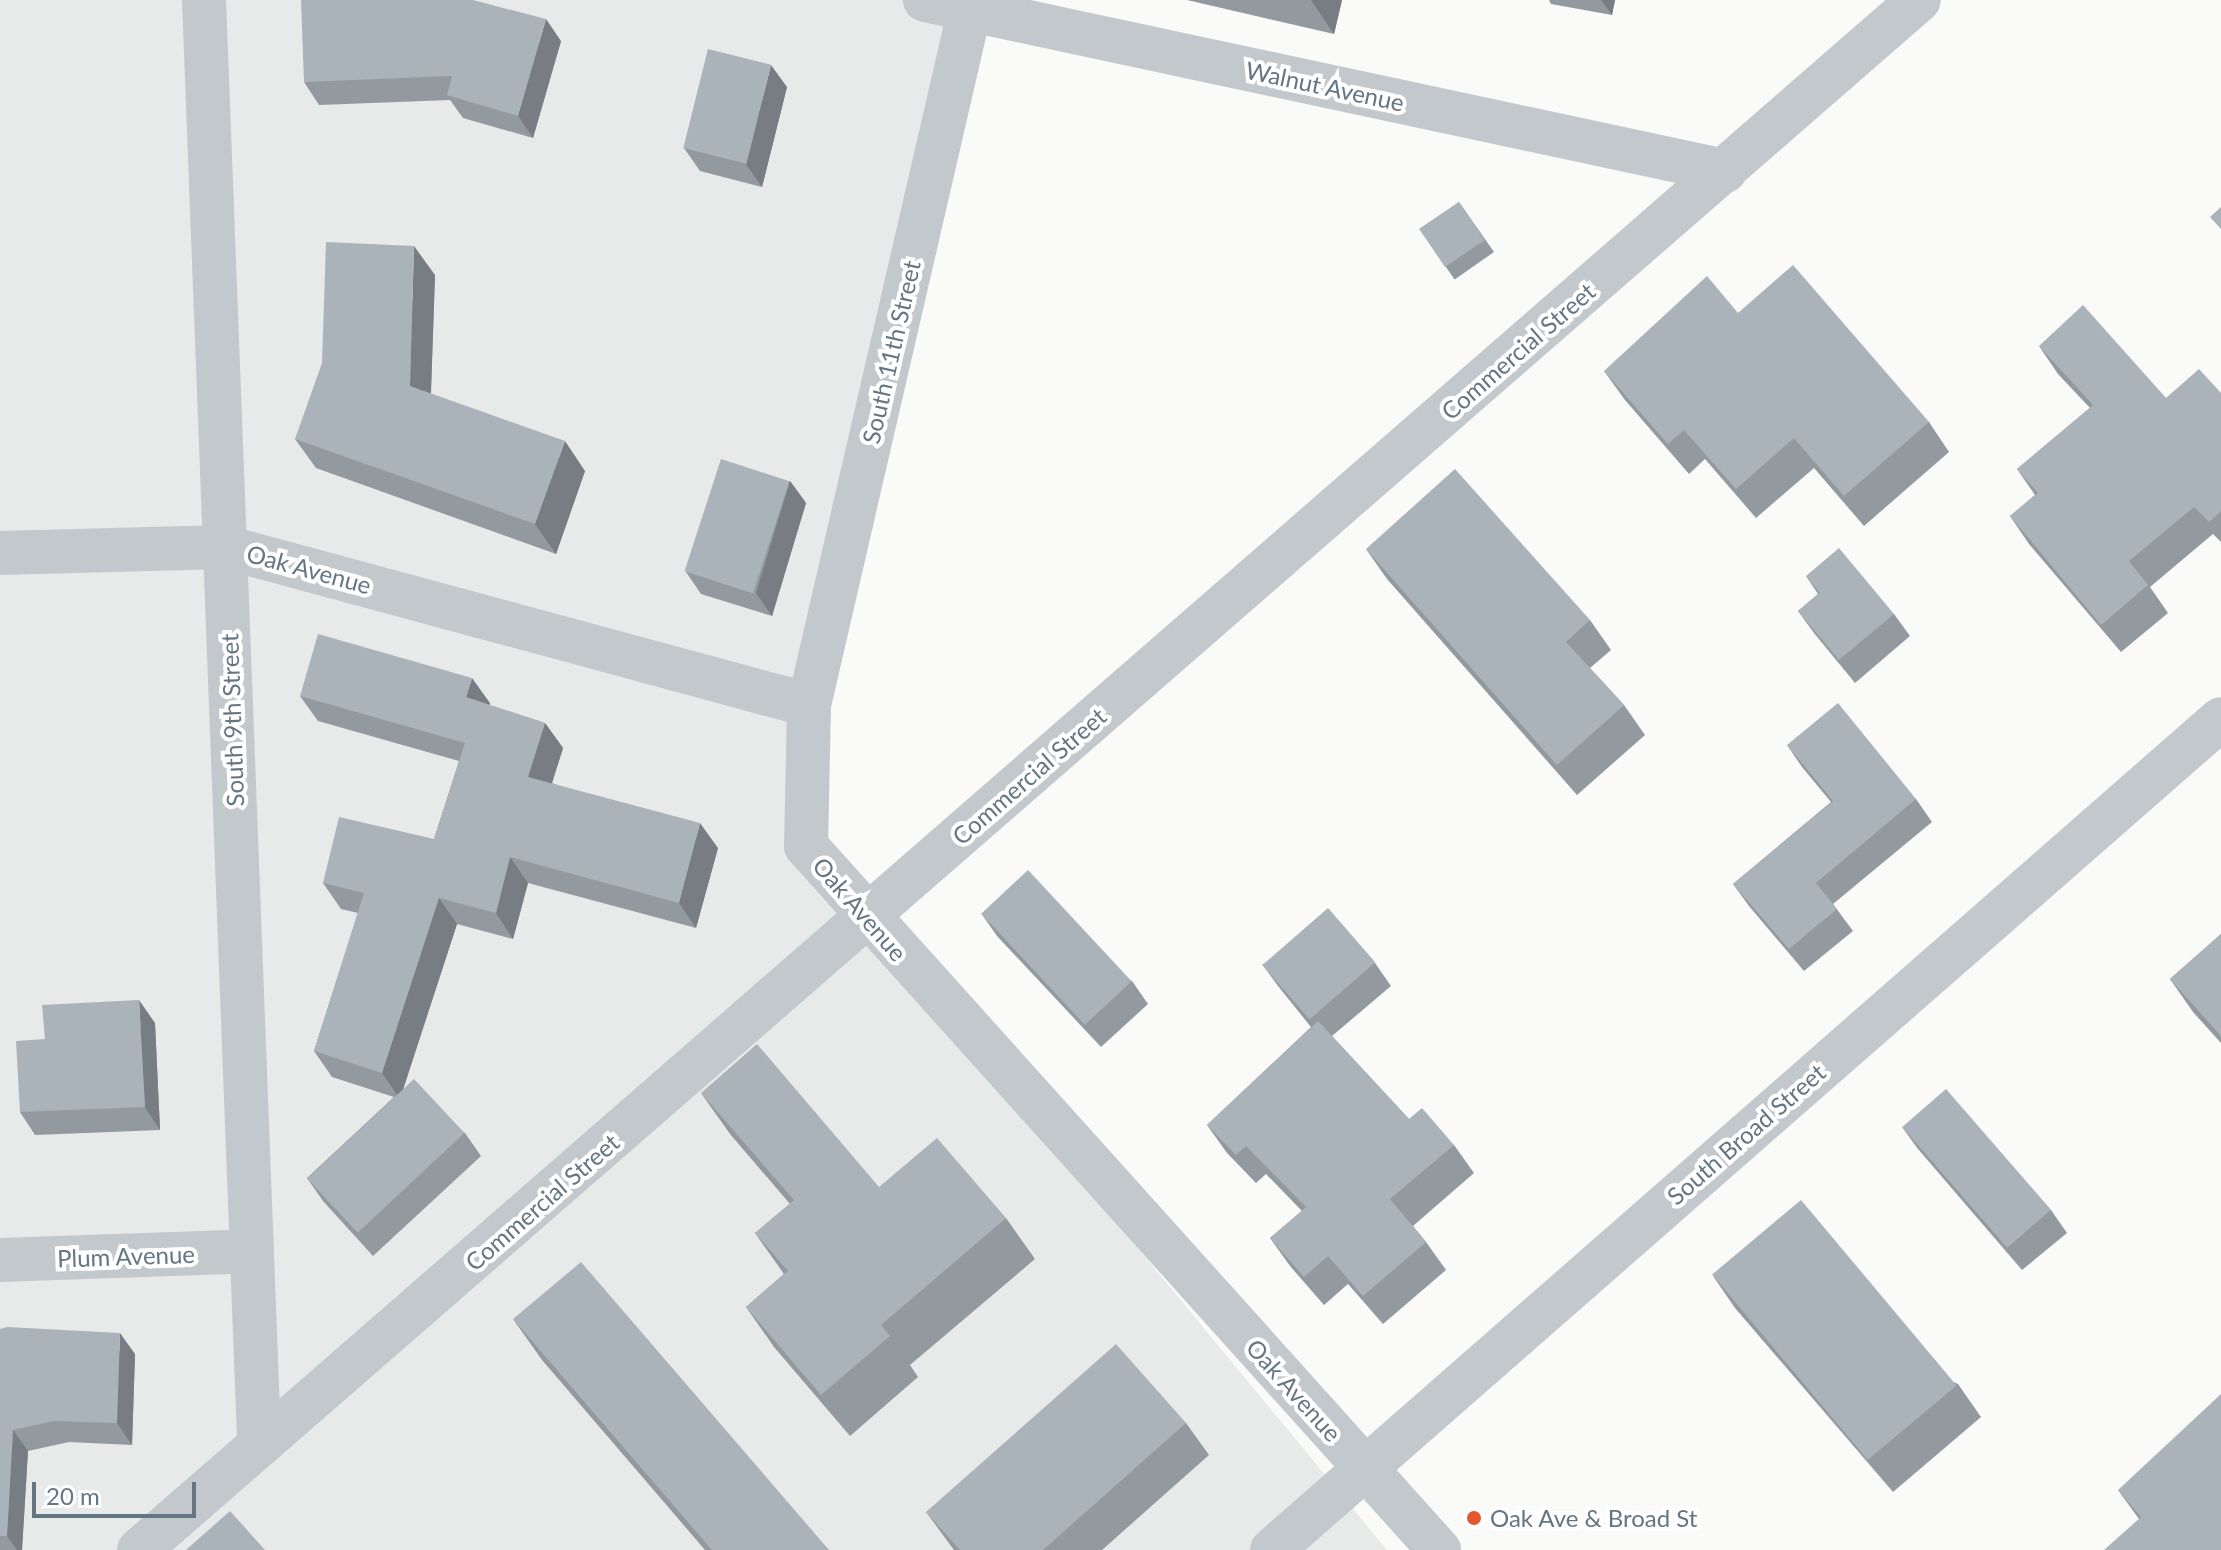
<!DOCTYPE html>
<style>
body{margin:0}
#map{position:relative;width:2221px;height:1550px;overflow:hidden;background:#fafaf8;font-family:Lato,sans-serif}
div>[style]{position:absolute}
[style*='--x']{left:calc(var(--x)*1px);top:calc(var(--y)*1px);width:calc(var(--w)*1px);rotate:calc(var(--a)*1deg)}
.built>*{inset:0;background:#e8e9e9}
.minor>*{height:44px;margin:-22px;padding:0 22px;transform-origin:22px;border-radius:22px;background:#c3c8cc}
.wall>*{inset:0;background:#929a9f;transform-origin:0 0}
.shaded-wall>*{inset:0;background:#777d82}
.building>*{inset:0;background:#aab3b9;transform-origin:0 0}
.dots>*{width:22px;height:22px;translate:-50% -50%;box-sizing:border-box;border:4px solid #fff;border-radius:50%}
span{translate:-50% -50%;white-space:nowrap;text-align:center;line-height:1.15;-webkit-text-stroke:8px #fff;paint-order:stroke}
.street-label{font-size:24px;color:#657683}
.poi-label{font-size:24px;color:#657683}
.left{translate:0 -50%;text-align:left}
.scale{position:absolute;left:32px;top:1482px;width:164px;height:36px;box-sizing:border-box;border:4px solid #657683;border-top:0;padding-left:10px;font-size:24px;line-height:28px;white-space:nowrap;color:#657683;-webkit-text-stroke:6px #fff;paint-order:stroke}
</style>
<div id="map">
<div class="built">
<div style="clip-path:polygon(0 0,925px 0,969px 11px,809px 705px,806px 846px,1387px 1550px,0 1550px)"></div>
</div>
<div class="minor">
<div style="--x:204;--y:0;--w:1441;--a:87.81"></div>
<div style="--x:925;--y:0;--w:818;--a:12.07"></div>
<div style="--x:0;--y:553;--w:225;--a:-1.5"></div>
<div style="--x:225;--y:547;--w:605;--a:15.14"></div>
<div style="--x:809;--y:705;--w:141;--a:91.2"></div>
<div style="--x:806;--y:846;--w:947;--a:48.04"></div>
<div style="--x:809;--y:705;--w:724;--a:-76.98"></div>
<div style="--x:0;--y:1260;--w:252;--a:-2"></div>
<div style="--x:139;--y:1550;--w:2360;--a:-41.05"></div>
<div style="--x:1272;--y:1550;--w:1261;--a:-41.21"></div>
</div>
<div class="wall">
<div style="clip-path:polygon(1187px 0,1342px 0,1334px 34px)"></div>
<div style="clip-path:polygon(1549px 0,1615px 0,1612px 15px,1551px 4px)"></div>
<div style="clip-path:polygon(561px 41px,533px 138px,463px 118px,450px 100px,319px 105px,304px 82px)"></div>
<div style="clip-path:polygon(787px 87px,762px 187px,700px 171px,684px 148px)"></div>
<div style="left:1459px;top:202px;width:61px;height:48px;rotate:55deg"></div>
<div style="clip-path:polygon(435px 275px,431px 394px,585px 471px,556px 554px,316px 468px,295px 439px)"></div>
<div style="clip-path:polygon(1738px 313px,1929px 422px,1949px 452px,1864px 526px,1814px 468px,1756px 518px,1705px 459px,1689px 474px,1625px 400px,1604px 371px)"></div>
<div style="clip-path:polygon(2039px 346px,2166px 398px,2221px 393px,2221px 542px,2213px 534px,2150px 587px,2168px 613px,2121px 652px,2029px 544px,2010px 516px,2035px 495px,2017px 469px,2090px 408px,2058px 374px)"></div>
<div style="clip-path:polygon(790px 481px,806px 503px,772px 616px,701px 594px,686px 572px)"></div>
<div style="clip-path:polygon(1366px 549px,1590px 620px,1611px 650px,1590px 668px,1624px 705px,1645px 735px,1577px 795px,1387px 579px)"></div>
<div style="clip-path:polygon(1806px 576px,1894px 614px,1910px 636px,1855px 683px,1814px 633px,1798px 611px,1818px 594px)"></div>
<div style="clip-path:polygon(300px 696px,490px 703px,489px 705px,545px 723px,563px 748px,552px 783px,718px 848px,696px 928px,528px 883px,513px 939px,457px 924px,403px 1089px,465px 1133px,481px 1156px,373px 1256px,323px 1201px,307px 1178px,394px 1097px,332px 1077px,314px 1051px,358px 913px,341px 909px,323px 883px,434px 839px,459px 761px,318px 721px)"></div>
<div style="clip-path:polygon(1787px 745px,1916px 799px,1932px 822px,1833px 904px,1853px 931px,1804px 971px,1749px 906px,1733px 884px,1831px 802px,1802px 767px)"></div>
<div style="clip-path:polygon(981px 913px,1132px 981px,1148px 1004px,1101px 1047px,997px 936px)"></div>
<div style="clip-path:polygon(2221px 934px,2221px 1043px,2193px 1012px,2170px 979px)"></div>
<div style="clip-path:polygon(1375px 963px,1391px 986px,1332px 1036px,1409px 1119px,1454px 1145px,1474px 1173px,1413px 1226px,1426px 1242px,1446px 1270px,1383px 1324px,1348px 1284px,1324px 1305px,1290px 1266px,1270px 1238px,1302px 1211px,1266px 1174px,1256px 1183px,1227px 1153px,1207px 1125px,1311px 1027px,1278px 986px,1262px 964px)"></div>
<div style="clip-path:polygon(155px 1023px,160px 1130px,35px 1135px,20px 1112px,45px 1039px)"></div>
<div style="clip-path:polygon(701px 1093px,879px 1187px,1006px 1218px,1035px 1259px,910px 1365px,918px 1377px,850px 1436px,774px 1347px,746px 1307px,784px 1274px,755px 1233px,790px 1204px,730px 1134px)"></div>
<div style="clip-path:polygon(1902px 1127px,2051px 1210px,2067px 1233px,2022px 1270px,1918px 1149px)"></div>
<div style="clip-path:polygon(1713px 1276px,1958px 1384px,1981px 1417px,1893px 1492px,1735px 1308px)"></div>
<div style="clip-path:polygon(513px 1319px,829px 1550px,705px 1550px,542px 1360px)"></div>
<div style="clip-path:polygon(0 1329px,135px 1354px,132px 1445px,69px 1442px,28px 1451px,22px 1550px,0 1550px)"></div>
<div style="clip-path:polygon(1186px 1423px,1209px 1455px,1102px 1550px,954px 1550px,926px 1512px)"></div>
<div style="clip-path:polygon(2118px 1490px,2221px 1550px,2139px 1519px)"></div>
</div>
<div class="shaded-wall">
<div style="clip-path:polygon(1311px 0,1342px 0,1334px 34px)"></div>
<div style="clip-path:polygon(1601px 0,1615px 0,1612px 15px)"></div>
<div style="clip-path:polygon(546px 19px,561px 41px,533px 138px,518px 116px)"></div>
<div style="clip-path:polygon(771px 65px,787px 87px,762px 187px,746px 164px)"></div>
<div style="clip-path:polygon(414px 246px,435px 275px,430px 416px,410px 386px)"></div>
<div style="clip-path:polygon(565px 441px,585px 471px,556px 554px,535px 524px)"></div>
<div style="clip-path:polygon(790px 481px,806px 503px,772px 616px,756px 593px)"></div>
<div style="clip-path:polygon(472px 678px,490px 703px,484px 723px,466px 697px)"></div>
<div style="clip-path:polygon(545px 723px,563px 748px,546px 802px,528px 777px)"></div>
<div style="clip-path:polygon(700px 823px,718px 848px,696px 928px,679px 903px)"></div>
<div style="clip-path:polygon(510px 857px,528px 883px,513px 939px,496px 913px)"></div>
<div style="clip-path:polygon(439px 898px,457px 924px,400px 1099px,382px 1073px)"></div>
<div style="clip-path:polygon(139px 1000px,155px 1023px,160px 1130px,145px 1107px)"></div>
<div style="clip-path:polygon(120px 1333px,135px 1354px,132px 1445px,117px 1423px)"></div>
<div style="clip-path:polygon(13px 1430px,28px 1451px,22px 1550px,17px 1550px,7px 1536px)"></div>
</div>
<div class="building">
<div style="clip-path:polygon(301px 0,473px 0,546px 19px,518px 116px,447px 95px,452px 76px,304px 82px)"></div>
<div style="left:708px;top:49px;width:65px;height:102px;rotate:14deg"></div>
<div style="left:1459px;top:202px;width:46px;height:48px;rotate:56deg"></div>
<div style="clip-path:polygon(2221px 207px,2221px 229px,2210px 217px)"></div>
<div style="clip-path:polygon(326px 242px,414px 246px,410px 386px,565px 441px,535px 524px,295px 439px,322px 363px)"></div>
<div style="clip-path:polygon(1793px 265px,1929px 422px,1844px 496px,1794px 438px,1736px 489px,1684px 430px,1668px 444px,1604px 371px,1707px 276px,1738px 313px)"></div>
<div style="clip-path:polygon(2083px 305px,2166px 398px,2199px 369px,2221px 393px,2221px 511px,2209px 522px,2194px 507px,2129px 561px,2148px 585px,2101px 625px,2010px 516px,2038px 493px,2017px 469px,2093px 405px,2039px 346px)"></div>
<div style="left:721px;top:459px;width:72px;height:118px;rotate:18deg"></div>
<div style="clip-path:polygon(1455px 469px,1590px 620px,1566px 642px,1624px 705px,1557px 765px,1366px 549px)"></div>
<div style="clip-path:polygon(1839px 548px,1894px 614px,1839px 660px,1798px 611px,1820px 593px,1806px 576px)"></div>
<div style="clip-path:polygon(318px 634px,472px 678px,466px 697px,545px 723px,528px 777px,700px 823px,679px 903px,510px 857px,496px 913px,439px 898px,382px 1073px,314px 1051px,364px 893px,323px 883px,339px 817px,434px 839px,465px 743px,300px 696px)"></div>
<div style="clip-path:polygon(1838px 703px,1916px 799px,1816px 883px,1837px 909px,1789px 949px,1733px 884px,1833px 801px,1787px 745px)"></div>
<div style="left:1028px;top:870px;width:152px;height:64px;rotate:47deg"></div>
<div style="left:1328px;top:908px;width:72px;height:87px;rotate:49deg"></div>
<div style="clip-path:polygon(2221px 934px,2221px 1036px,2170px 979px)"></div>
<div style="clip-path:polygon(139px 1000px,145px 1107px,20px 1112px,16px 1041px,45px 1039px,42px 1005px)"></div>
<div style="clip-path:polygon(1318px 1021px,1409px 1119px,1422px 1108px,1454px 1145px,1390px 1199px,1426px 1242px,1363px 1296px,1328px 1256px,1304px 1277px,1270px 1238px,1306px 1207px,1246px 1146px,1236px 1155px,1207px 1125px)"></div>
<div style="clip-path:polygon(757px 1044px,879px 1187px,937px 1138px,1006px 1218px,881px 1325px,890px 1336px,821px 1395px,746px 1307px,788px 1271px,755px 1233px,794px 1200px,701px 1093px)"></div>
<div style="left:414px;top:1079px;width:74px;height:146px;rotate:47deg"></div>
<div style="left:1946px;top:1089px;width:160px;height:58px;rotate:49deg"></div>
<div style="left:1801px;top:1200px;width:242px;height:116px;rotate:50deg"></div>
<div style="clip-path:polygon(581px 1262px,829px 1550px,712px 1550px,513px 1319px)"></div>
<div style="clip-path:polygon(7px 1327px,120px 1333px,117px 1423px,54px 1421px,13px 1430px,7px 1536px,0 1536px,0 1329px)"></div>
<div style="clip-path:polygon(1116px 1344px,1186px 1423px,1043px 1550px,960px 1550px,926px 1512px)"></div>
<div style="clip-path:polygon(2221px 1394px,2221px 1550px,2104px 1550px,2141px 1517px,2118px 1490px)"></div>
<div style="clip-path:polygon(230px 1511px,265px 1550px,186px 1550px)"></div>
</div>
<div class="dots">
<div style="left:1474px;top:1518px;background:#e4572e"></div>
</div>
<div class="street-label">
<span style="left:1325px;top:86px;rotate:12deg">Walnut Avenue</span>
<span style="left:1518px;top:351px;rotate:-41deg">Commercial Street</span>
<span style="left:891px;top:352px;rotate:-77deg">South 11th Street</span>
<span style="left:309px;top:569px;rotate:15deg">Oak Avenue</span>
<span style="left:232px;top:720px;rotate:-92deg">South 9th Street</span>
<span style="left:1029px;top:776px;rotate:-41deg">Commercial Street</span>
<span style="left:860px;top:909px;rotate:49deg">Oak Avenue</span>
<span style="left:1746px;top:1134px;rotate:-41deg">South Broad Street</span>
<span style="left:542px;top:1202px;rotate:-41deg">Commercial Street</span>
<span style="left:126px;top:1256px;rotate:-2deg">Plum Avenue</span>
<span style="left:1294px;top:1390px;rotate:48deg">Oak Avenue</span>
</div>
<div class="poi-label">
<span class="left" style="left:1490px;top:1518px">Oak Ave &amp; Broad St</span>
</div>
<div class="scale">20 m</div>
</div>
